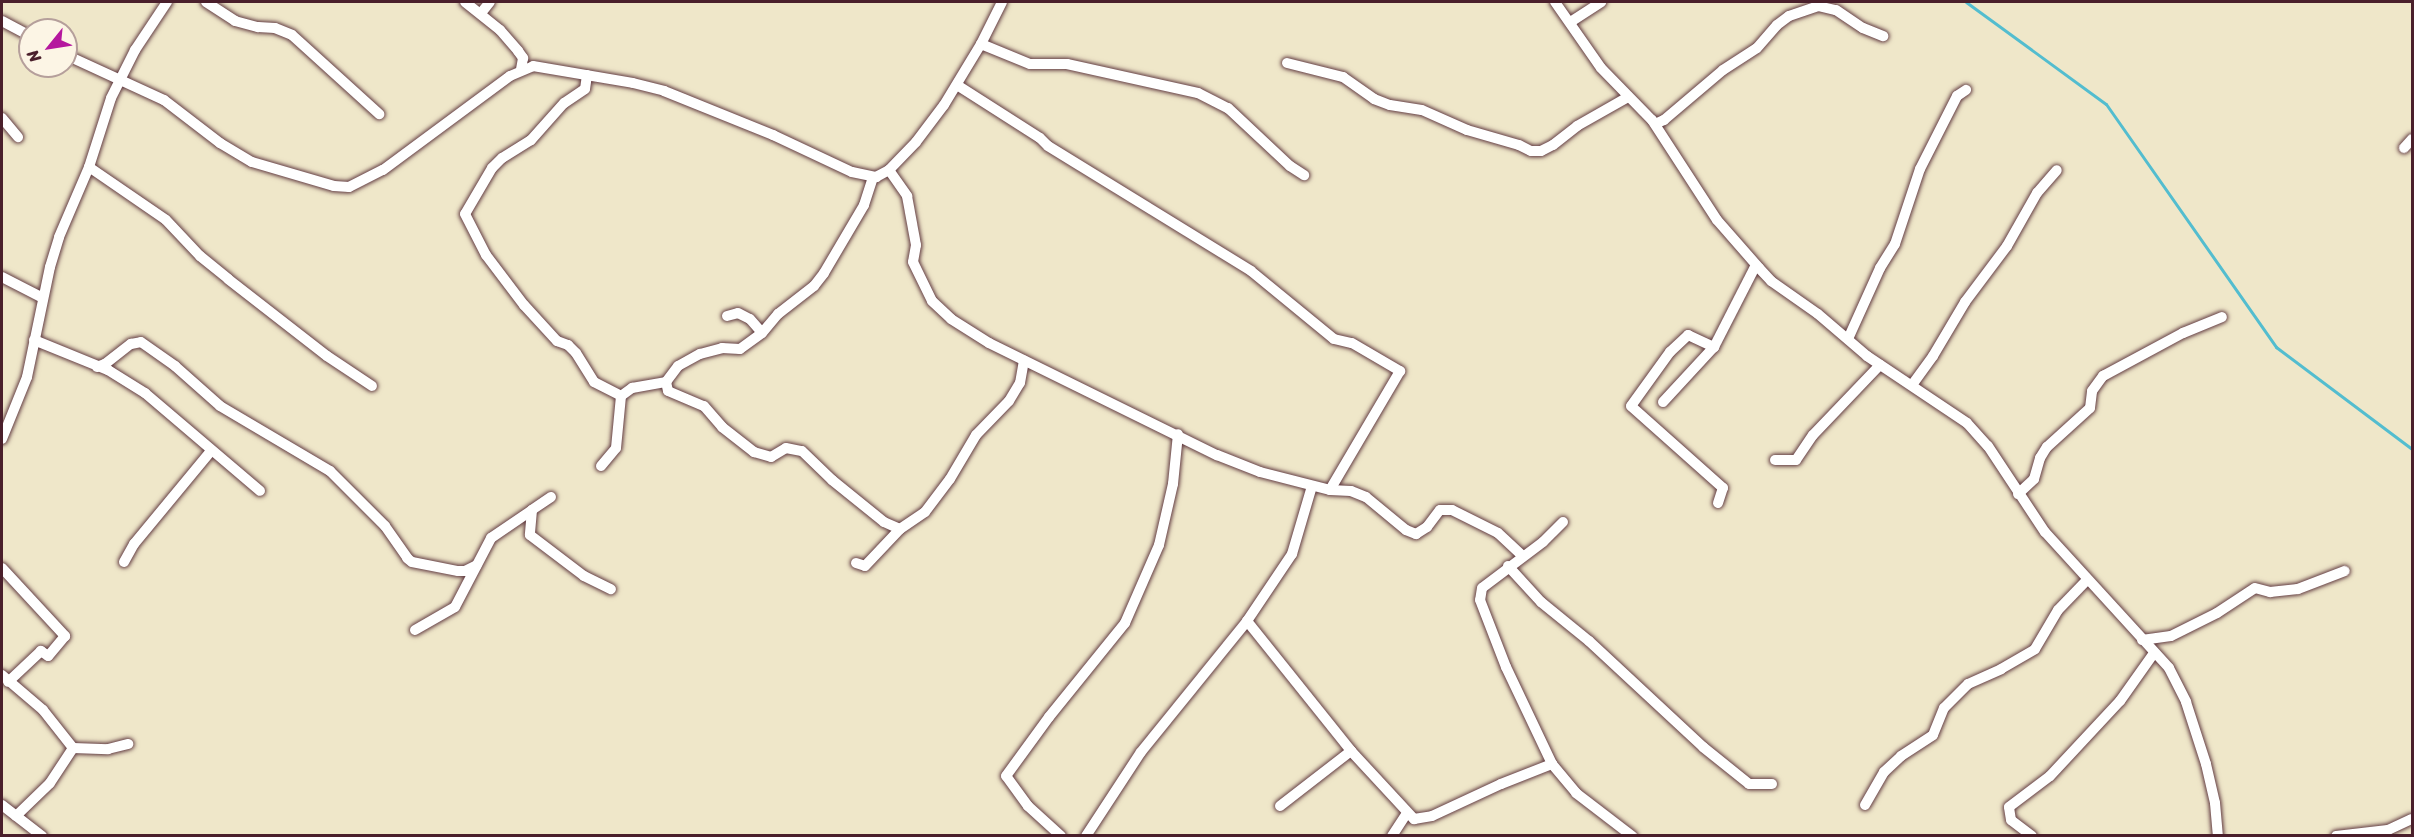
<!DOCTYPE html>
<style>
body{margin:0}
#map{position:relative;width:2414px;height:837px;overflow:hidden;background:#efe7c9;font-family:Sriracha,sans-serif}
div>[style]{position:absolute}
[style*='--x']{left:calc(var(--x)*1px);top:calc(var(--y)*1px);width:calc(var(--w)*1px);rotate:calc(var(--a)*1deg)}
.stream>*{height:3px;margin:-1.5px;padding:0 1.5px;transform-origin:1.5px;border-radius:1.5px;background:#53bdcf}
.roads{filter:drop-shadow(0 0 2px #633d43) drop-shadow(0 0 2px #633d43)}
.minor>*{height:10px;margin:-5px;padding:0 5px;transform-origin:5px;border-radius:5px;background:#fff}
span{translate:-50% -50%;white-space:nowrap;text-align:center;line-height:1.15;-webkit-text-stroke:5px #fcf5e5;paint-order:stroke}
.frame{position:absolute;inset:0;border:3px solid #4a1f2b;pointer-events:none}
.north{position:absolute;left:18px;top:18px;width:60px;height:60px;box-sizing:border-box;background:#fcf5e5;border:2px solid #b59f9b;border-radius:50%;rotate:240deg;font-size:16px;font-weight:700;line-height:24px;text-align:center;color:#4a1f2b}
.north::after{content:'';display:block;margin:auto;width:21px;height:27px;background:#b5179e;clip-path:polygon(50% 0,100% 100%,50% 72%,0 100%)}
</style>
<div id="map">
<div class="stream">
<div style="--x:1966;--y:2;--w:173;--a:36.1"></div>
<div style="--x:2106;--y:104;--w:297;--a:55"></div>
<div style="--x:2276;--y:347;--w:170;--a:36.9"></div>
</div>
<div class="roads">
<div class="minor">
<div style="--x:206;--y:2;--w:35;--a:33"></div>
<div style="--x:235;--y:21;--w:24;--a:15"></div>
<div style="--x:258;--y:27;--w:17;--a:3"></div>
<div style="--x:275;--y:28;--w:18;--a:22"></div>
<div style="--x:292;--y:35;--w:118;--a:42.2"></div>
<div style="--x:465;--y:2;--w:45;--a:38.7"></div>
<div style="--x:500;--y:30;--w:28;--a:49"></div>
<div style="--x:518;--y:51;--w:9;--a:54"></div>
<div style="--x:523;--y:58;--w:11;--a:100"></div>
<div style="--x:1555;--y:2;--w:80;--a:55.1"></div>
<div style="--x:1601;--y:68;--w:73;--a:45.6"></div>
<div style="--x:1652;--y:120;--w:119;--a:57"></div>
<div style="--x:1717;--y:220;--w:64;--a:48.8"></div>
<div style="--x:1759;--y:268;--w:18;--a:47"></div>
<div style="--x:1771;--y:281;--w:57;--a:35.1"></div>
<div style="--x:1818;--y:314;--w:65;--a:40.6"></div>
<div style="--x:1867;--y:356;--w:120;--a:33.8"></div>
<div style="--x:1967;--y:423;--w:31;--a:48"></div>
<div style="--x:1988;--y:446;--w:103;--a:56.5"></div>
<div style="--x:2045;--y:532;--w:184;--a:47.6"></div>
<div style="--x:2169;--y:668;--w:38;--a:63"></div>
<div style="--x:2186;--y:702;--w:65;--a:72.1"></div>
<div style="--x:2206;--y:764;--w:40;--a:77"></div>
<div style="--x:2215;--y:803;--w:33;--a:85"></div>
<div style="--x:481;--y:13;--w:14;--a:-51"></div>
<div style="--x:2;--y:21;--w:32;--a:28"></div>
<div style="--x:1571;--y:24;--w:3;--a:-72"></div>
<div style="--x:1572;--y:21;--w:35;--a:-33"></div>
<div style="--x:981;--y:44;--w:53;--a:22.2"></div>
<div style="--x:1030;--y:64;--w:37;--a:0"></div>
<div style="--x:1067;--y:64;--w:134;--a:12.5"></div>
<div style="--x:1198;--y:93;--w:34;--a:27"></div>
<div style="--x:1228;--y:108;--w:85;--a:43.1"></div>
<div style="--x:1290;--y:166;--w:17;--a:33"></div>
<div style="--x:66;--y:55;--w:108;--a:24.7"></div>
<div style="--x:164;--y:100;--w:71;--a:37.5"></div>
<div style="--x:220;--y:143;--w:37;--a:31"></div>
<div style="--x:252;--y:162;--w:85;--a:16.3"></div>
<div style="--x:334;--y:186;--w:15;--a:4"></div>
<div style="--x:349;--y:187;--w:38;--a:-27"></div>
<div style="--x:383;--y:170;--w:158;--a:-36.5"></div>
<div style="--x:510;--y:76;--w:25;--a:-23"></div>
<div style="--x:533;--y:66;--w:101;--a:9.6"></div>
<div style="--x:633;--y:83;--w:32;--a:14"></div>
<div style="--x:664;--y:91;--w:118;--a:22"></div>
<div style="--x:773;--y:135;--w:87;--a:25.1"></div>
<div style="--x:852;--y:172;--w:25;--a:12"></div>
<div style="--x:876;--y:177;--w:15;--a:-28"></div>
<div style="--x:889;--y:170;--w:39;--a:-46"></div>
<div style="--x:916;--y:142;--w:46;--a:-52.9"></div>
<div style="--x:944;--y:105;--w:71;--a:-58.8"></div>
<div style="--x:981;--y:44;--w:47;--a:-63.4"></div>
<div style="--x:1287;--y:63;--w:58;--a:14"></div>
<div style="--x:1343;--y:77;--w:38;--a:35"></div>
<div style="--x:1374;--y:99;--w:17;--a:21"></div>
<div style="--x:1390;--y:105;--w:32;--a:9"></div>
<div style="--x:1422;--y:110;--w:49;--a:24"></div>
<div style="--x:1467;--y:130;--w:54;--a:16.1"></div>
<div style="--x:1519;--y:145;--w:13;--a:27"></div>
<div style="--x:1531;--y:151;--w:10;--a:0"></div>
<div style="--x:1541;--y:151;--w:13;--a:-27"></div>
<div style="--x:1553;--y:145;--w:31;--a:-38"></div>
<div style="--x:1577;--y:126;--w:59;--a:-29.6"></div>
<div style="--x:587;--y:75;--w:14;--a:98"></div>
<div style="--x:585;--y:89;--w:25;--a:146"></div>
<div style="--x:564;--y:103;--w:50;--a:131.7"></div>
<div style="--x:531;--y:140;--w:34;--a:148"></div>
<div style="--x:502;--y:158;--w:14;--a:135"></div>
<div style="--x:492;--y:168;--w:53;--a:120.4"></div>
<div style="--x:465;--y:214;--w:46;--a:62.9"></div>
<div style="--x:486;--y:255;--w:63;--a:52.8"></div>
<div style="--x:524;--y:305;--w:49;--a:47.5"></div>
<div style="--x:557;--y:341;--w:12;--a:20"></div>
<div style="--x:568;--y:345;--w:11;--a:45"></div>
<div style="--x:576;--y:353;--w:34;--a:58"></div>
<div style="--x:594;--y:382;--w:30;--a:27"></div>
<div style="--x:957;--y:85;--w:98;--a:32.6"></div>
<div style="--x:1040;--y:138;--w:11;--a:45"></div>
<div style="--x:1048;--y:146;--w:238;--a:31.6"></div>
<div style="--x:1251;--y:271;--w:107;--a:39.3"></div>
<div style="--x:1334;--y:339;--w:18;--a:13"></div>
<div style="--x:1352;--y:343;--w:56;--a:30.3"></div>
<div style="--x:1400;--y:371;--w:138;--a:120.5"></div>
<div style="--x:2;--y:118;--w:25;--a:50"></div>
<div style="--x:1655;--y:124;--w:10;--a:-24"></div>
<div style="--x:1664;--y:120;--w:77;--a:-40.3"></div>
<div style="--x:1723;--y:70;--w:40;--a:-32.9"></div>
<div style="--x:1757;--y:48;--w:30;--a:-49"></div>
<div style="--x:1777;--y:25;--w:15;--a:-37"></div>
<div style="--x:1789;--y:16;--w:31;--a:-19"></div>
<div style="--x:1818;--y:6;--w:18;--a:13"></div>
<div style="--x:1836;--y:10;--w:32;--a:34"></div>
<div style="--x:1863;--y:28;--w:22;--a:22"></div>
<div style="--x:2404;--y:148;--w:12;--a:-48"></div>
<div style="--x:89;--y:167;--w:93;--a:34.5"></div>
<div style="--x:166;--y:220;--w:50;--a:46.6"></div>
<div style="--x:200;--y:256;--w:36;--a:39"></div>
<div style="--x:228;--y:279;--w:125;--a:37.9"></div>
<div style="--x:327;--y:356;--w:54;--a:33.7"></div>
<div style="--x:889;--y:170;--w:32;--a:55"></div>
<div style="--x:907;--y:196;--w:50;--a:79.6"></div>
<div style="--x:916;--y:245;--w:17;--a:100"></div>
<div style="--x:913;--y:262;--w:43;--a:64"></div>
<div style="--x:932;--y:301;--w:26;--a:43"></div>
<div style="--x:951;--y:319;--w:45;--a:32.3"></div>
<div style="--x:989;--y:343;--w:254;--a:26.2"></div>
<div style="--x:1217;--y:455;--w:46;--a:21.6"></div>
<div style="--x:1260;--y:472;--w:72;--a:14.4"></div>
<div style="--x:1330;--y:490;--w:21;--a:3"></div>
<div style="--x:1351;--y:491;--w:16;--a:22"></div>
<div style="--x:1366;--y:497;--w:52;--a:39.5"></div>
<div style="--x:1406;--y:530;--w:11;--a:22"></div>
<div style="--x:1416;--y:534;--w:13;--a:-32"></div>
<div style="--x:1427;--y:527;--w:21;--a:-53"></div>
<div style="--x:1440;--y:510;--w:12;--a:0"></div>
<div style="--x:1452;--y:510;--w:51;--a:26.6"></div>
<div style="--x:1498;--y:533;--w:33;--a:43"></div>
<div style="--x:2;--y:277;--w:46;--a:27.1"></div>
<div style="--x:727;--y:316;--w:11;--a:-15"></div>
<div style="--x:738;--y:313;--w:13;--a:27"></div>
<div style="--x:750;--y:319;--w:18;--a:49"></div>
<div style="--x:1848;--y:339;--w:78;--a:-65.7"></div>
<div style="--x:1880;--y:268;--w:28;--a:-58"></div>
<div style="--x:1895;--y:244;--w:79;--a:-71.6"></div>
<div style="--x:1920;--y:169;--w:82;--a:-63.1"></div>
<div style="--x:1957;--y:96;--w:11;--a:-34"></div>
<div style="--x:34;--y:340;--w:80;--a:22.1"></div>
<div style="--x:108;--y:370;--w:44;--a:31.9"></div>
<div style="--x:145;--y:393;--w:151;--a:40.4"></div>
<div style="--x:97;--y:367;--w:9;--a:-21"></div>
<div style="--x:105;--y:364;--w:33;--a:-38"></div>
<div style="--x:131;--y:344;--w:10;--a:-11"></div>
<div style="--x:141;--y:342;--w:42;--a:35.2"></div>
<div style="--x:175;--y:366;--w:60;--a:41.6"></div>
<div style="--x:220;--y:406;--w:128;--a:30.6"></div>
<div style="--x:330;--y:471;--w:78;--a:45"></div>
<div style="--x:385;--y:526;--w:39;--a:55"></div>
<div style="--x:407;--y:558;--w:6;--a:39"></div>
<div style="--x:412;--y:562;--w:47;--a:11.1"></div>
<div style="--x:458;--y:571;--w:7;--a:0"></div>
<div style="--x:465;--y:571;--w:13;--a:-27"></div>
<div style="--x:666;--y:382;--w:20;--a:-53"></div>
<div style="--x:678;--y:366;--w:25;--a:-29"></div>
<div style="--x:700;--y:354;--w:23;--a:-15"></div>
<div style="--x:722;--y:348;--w:18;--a:3"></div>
<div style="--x:740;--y:349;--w:27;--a:-36"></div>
<div style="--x:762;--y:333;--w:25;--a:-50"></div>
<div style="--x:778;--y:314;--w:46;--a:-37.9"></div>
<div style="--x:814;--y:286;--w:16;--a:-52"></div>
<div style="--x:824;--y:273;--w:79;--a:-59.5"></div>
<div style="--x:864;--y:205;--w:29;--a:-72"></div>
<div style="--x:1912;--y:385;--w:36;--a:-54"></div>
<div style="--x:1933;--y:356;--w:63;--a:-59.3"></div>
<div style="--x:1965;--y:302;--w:70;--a:-53.1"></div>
<div style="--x:2007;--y:246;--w:61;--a:-60.5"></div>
<div style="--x:2037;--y:193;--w:30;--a:-49"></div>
<div style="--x:1663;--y:402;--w:75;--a:-47.2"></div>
<div style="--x:2;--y:439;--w:67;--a:-68"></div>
<div style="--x:27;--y:377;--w:112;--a:-78.2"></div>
<div style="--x:50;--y:267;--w:31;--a:-73"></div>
<div style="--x:59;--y:237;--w:76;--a:-66.8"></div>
<div style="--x:89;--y:167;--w:72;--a:-72.3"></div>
<div style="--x:111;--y:98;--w:54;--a:-63.4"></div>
<div style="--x:135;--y:50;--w:58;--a:-56.3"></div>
<div style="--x:1775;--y:460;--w:21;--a:0"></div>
<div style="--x:1796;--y:460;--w:30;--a:-56"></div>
<div style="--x:1813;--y:435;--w:97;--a:-46.3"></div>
<div style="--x:601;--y:466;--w:23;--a:-50"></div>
<div style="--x:616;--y:448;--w:52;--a:-84.5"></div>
<div style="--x:621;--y:396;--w:14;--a:-36"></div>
<div style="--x:632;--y:388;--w:35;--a:-10"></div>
<div style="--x:666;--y:382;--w:9;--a:77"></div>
<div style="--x:668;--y:391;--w:39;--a:23"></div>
<div style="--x:704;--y:406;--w:28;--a:49"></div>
<div style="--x:722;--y:427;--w:41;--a:38"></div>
<div style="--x:754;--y:452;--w:18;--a:16"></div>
<div style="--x:771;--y:457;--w:17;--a:-31"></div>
<div style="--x:786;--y:448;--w:16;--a:11"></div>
<div style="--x:802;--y:451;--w:42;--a:44"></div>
<div style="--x:832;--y:480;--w:67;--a:38.9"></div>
<div style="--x:884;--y:522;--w:17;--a:24"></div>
<div style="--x:2018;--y:494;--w:22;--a:-43"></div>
<div style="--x:2034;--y:479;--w:22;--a:-74"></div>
<div style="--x:2040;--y:458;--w:13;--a:-58"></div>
<div style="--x:2047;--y:447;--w:58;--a:-42.2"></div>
<div style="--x:2090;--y:408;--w:17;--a:-83"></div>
<div style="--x:2092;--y:391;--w:19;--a:-54"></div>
<div style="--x:2103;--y:376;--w:91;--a:-28.3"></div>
<div style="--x:2183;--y:333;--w:42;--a:-22.3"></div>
<div style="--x:551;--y:497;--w:23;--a:146"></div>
<div style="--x:532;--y:510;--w:25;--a:95"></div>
<div style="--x:530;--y:535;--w:68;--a:37.2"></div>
<div style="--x:584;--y:576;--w:30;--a:26"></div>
<div style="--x:1718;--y:503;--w:16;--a:-72"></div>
<div style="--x:1723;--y:488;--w:123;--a:-138.3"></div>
<div style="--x:1631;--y:406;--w:67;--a:-54.2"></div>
<div style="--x:1670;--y:352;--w:25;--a:-43"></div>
<div style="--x:1688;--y:335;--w:29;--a:25"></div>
<div style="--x:1714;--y:347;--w:92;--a:-62.9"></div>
<div style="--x:1563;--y:522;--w:28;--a:135"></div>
<div style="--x:1543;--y:542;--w:76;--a:143"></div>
<div style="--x:1482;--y:588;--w:12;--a:99"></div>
<div style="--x:1480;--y:600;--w:72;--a:68.8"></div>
<div style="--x:1506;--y:667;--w:107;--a:64.6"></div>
<div style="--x:1552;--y:764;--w:38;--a:50"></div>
<div style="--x:1576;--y:793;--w:71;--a:37.5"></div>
<div style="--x:124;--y:562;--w:21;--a:-61"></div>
<div style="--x:134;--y:544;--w:121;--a:-50.4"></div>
<div style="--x:856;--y:563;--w:9;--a:18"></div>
<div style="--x:865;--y:566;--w:51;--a:-46.6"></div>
<div style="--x:900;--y:529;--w:30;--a:-34"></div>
<div style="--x:925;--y:512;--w:41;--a:-52.9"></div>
<div style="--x:950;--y:479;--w:51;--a:-59.4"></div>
<div style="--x:976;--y:435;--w:47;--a:-45.9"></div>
<div style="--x:1009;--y:401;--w:21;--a:-59"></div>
<div style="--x:1020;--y:383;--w:23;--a:-80"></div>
<div style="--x:1508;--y:566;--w:49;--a:47.5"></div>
<div style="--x:1541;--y:602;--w:62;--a:39.1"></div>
<div style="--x:1589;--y:641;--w:156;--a:42.9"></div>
<div style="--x:1703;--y:747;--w:59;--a:38.8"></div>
<div style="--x:1749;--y:784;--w:23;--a:0"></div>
<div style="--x:2;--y:568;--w:93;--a:47.2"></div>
<div style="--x:65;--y:636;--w:26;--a:130"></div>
<div style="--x:48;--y:656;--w:9;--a:-144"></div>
<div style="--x:41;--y:651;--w:45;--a:136.8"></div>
<div style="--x:1247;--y:621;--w:166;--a:51.3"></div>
<div style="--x:1351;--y:751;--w:93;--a:47.2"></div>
<div style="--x:1414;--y:819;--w:18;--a:-9"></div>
<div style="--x:1432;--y:816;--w:76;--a:-24.9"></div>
<div style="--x:1501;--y:784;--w:55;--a:-21.4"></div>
<div style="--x:415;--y:630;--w:46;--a:-29.9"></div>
<div style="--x:455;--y:607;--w:78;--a:-62.4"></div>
<div style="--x:491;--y:538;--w:50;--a:-34.3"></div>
<div style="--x:2142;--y:640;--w:29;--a:-8"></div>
<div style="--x:2171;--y:636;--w:51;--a:-26.6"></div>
<div style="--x:2217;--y:613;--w:45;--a:-33.3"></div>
<div style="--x:2255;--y:588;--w:16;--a:15"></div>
<div style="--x:2270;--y:592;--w:28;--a:-6"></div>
<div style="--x:2298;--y:589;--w:50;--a:-21"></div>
<div style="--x:2;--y:675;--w:54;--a:40.5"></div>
<div style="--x:43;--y:710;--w:48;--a:51.7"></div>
<div style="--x:73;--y:748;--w:35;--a:2"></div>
<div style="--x:108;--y:749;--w:21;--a:-14"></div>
<div style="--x:2;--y:805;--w:51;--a:37.8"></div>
<div style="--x:1865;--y:805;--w:38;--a:-60"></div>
<div style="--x:1884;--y:772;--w:23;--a:-43"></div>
<div style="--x:1901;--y:756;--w:38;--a:-33"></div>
<div style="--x:1933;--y:735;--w:29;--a:-68"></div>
<div style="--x:1944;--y:708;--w:34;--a:-45"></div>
<div style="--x:1968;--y:684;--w:36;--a:-24"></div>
<div style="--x:2001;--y:669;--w:39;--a:-30"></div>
<div style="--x:2035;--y:649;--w:45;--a:-59.5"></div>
<div style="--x:2058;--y:610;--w:40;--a:-46"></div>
<div style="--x:1280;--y:806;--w:90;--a:-37.8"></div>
<div style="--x:16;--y:816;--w:47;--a:-44.1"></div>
<div style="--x:50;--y:783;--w:42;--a:-56.7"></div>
<div style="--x:1061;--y:836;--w:45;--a:-137.7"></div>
<div style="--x:1028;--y:806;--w:37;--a:-126"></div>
<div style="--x:1006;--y:776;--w:73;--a:-53.9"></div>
<div style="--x:1049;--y:717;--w:121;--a:-51"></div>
<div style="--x:1125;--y:623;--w:85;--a:-66.4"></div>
<div style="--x:1159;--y:545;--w:63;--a:-77.1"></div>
<div style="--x:1173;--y:484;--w:50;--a:-84.3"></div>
<div style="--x:1086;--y:836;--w:100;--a:-56.8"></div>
<div style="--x:1141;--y:752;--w:169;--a:-51"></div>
<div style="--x:1247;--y:621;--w:81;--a:-56.1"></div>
<div style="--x:1292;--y:554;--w:71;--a:-73.6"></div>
<div style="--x:1392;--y:836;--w:27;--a:-57"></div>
<div style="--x:2032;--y:836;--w:26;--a:-143"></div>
<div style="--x:2011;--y:820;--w:13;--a:-99"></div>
<div style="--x:2009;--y:807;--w:51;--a:-37.1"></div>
<div style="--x:2050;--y:776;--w:103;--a:-47"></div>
<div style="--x:2120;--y:701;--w:59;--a:-54.7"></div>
<div style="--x:2336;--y:836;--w:52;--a:-6.6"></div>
<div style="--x:2388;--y:830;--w:26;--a:-25"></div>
</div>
</div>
<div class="frame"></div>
<div class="north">N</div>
</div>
